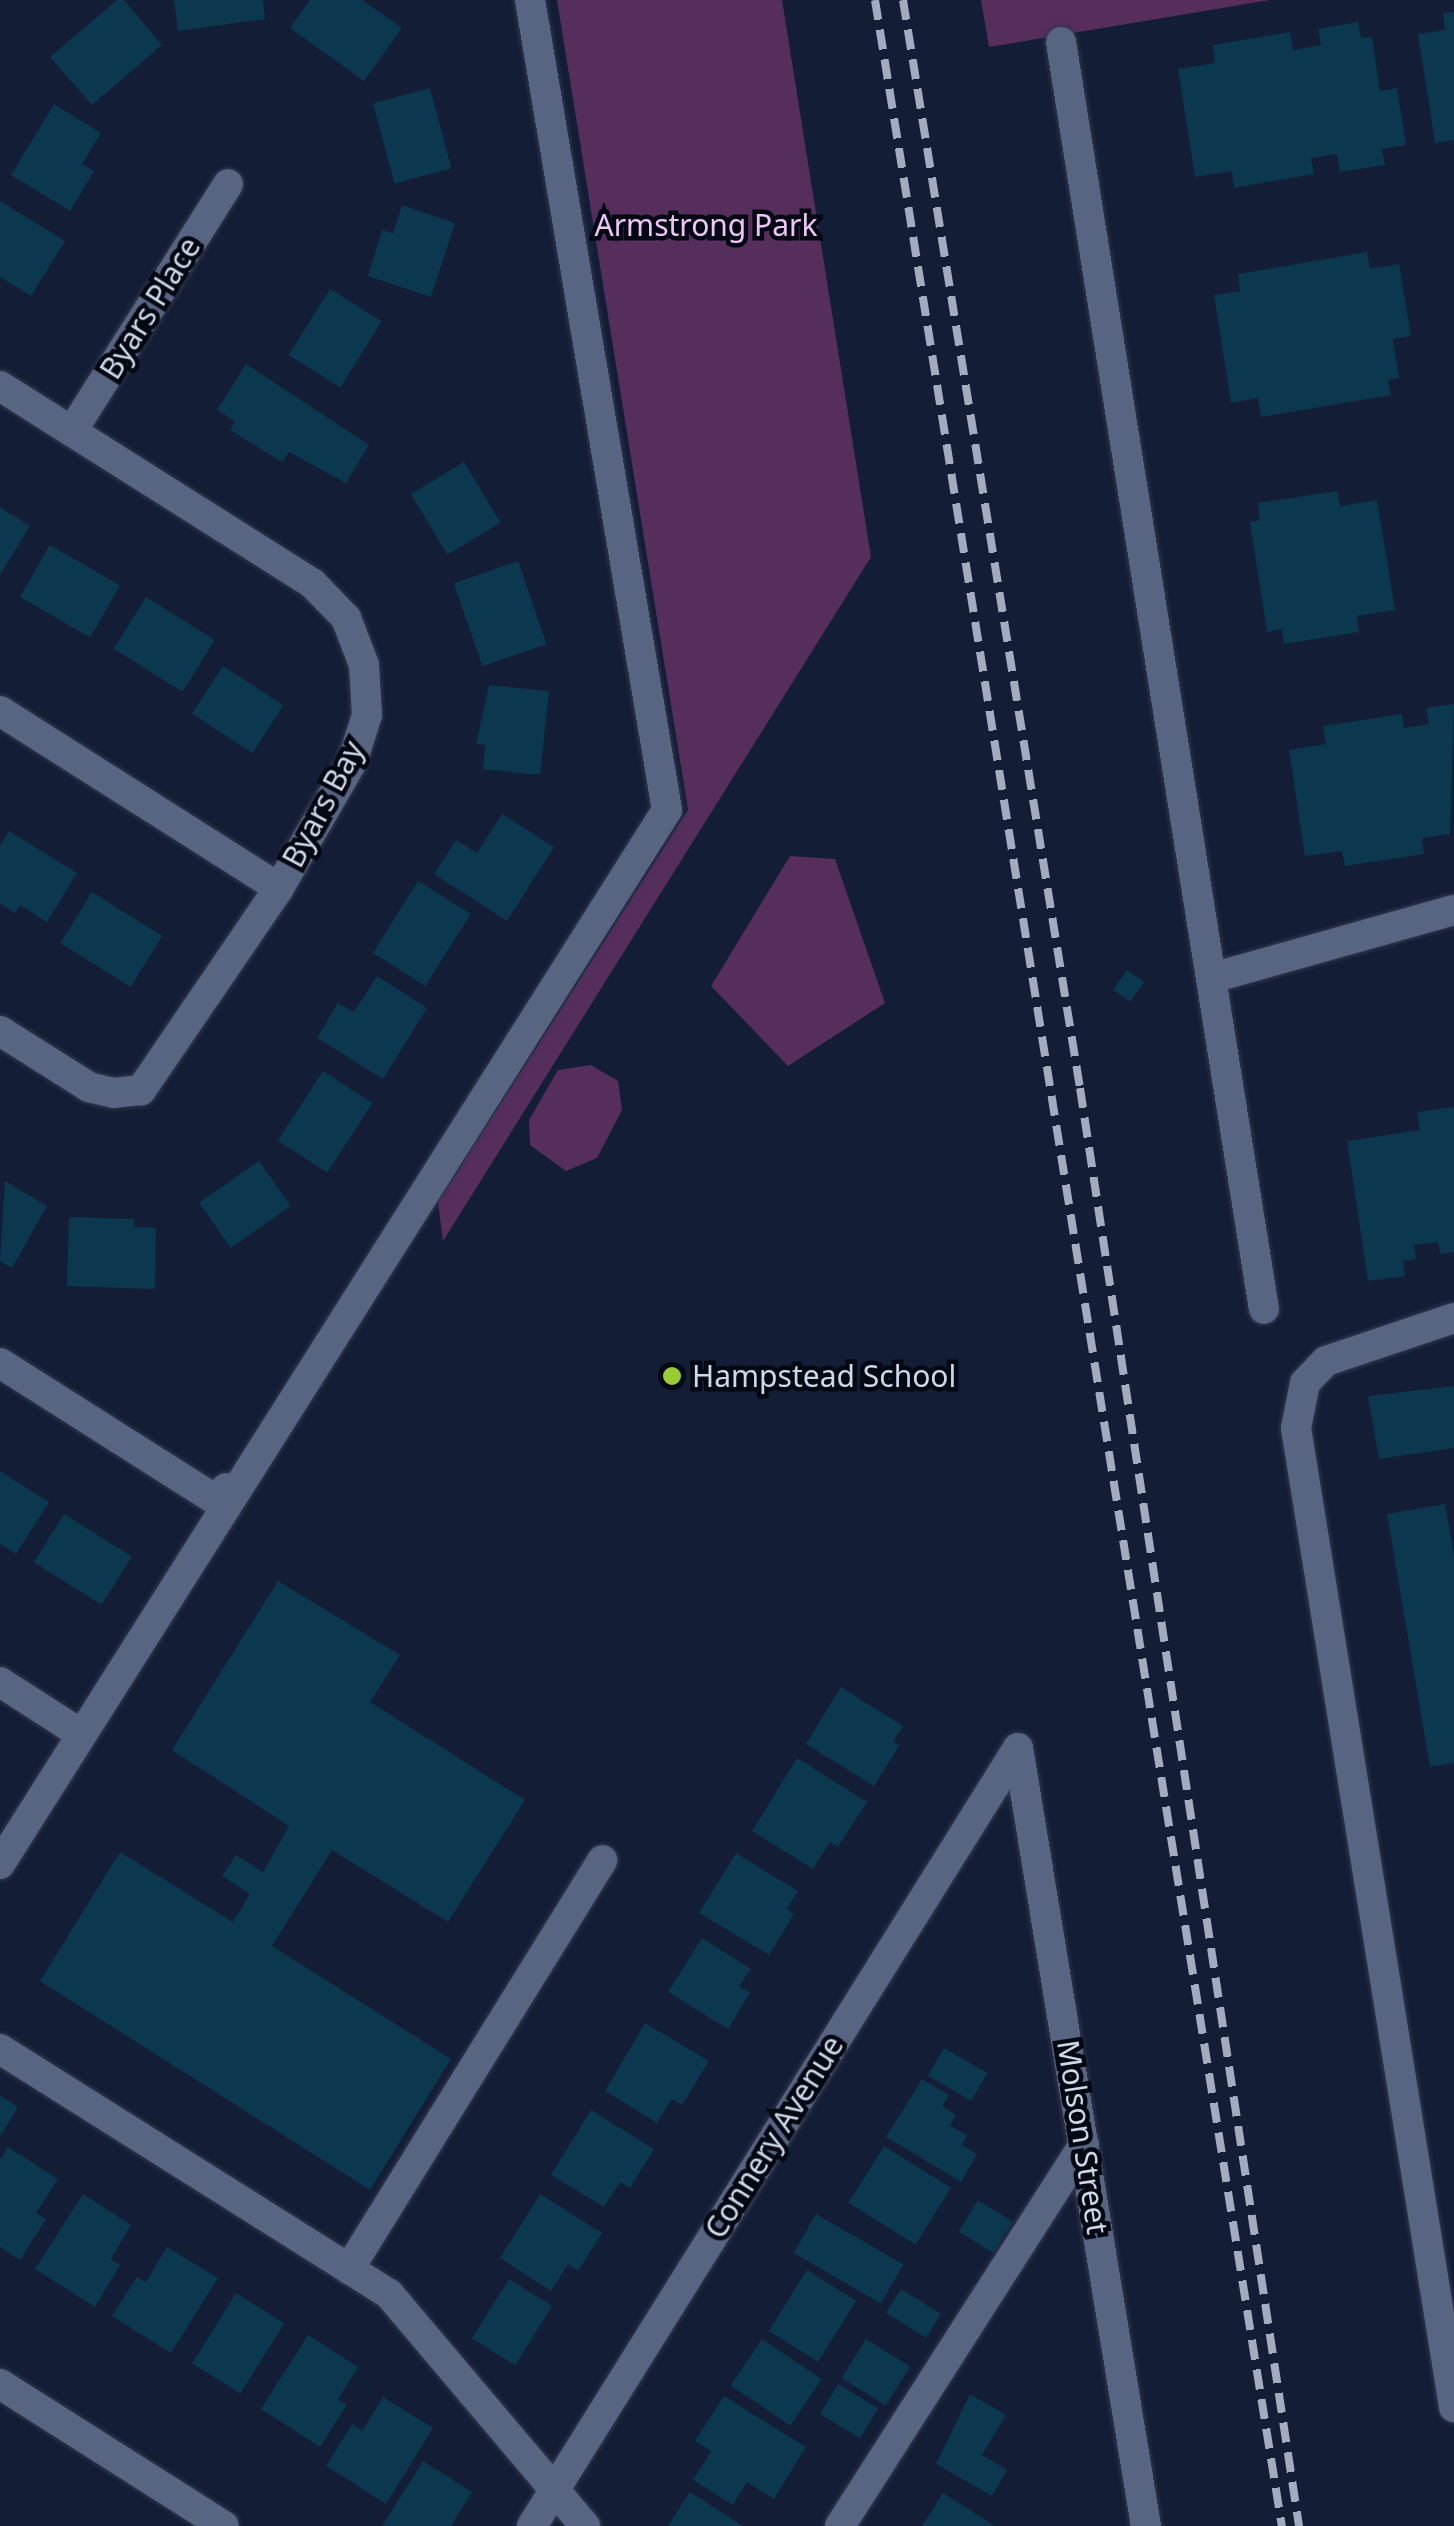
<!DOCTYPE html>
<style>
body{margin:0}
#map{position:relative;width:1454px;height:2526px;overflow:hidden;background:#131d35;font-family:"Noto Sans",sans-serif}
div>[style]{position:absolute}
[style*='--x']{left:calc(var(--x)*1px);top:calc(var(--y)*1px);width:calc(var(--w)*1px);rotate:calc(var(--a)*1deg)}
.green>*{inset:0;background:#552e5c}
.building>*{inset:0;background:#0b374f;transform-origin:0 0}
.roads{filter:drop-shadow(0 0 2px #33384d) drop-shadow(0 0 2px #33384d)}
.minor>*{height:30px;margin:-15px;padding:0 15px;transform-origin:15px;border-radius:15px;background:#576482}
.rail>*{height:8px;margin-top:-4px;transform-origin:0;background:repeating-linear-gradient(90deg,#a3abbe 0 20px,transparent 0 30px)}
.dots>*{width:28px;height:28px;translate:-50% -50%;box-sizing:border-box;border:5px solid #040812;border-radius:50%}
span{translate:-50% -50%;white-space:nowrap;text-align:center;line-height:1.15;-webkit-text-stroke:9px #040812;paint-order:stroke}
.park-label{font-size:30px;color:#efc5f6}
.street-label{font-size:30px;color:#cfd7e8}
.poi-label{font-size:30px;color:#cfd7e8}
.left{translate:0 -50%;text-align:left}
</style>
<div id="map">
<div class="green">
<div style="clip-path:polygon(557px 0,782px 0,871px 557px,443px 1241px,438px 1202px,688px 810px)"></div>
<div style="clip-path:polygon(981px 0,1270px 0,989px 47px)"></div>
<div style="clip-path:polygon(790px 856px,835px 859px,885px 1003px,788px 1066px,711px 986px)"></div>
<div style="clip-path:polygon(591px 1065px,618px 1081px,622px 1110px,597px 1158px,566px 1171px,530px 1145px,529px 1120px,558px 1070px)"></div>
</div>
<div class="building">
<div style="clip-path:polygon(117px 0,124px 0,162px 45px,92px 105px,50px 57px)"></div>
<div style="clip-path:polygon(174px 0,263px 0,265px 19px,178px 31px)"></div>
<div style="clip-path:polygon(310px 0,362px 0,402px 28px,364px 81px,290px 28px)"></div>
<div style="clip-path:polygon(1454px 12px,1454px 140px,1435px 143px,1418px 34px,1445px 30px,1443px 13px)"></div>
<div style="clip-path:polygon(1358px 22px,1361px 38px,1372px 37px,1380px 91px,1397px 88px,1406px 145px,1382px 149px,1385px 165px,1340px 172px,1337px 154px,1311px 158px,1314px 174px,1234px 188px,1232px 171px,1195px 177px,1178px 69px,1215px 63px,1213px 45px,1290px 32px,1293px 50px,1321px 45px,1318px 29px)"></div>
<div style="left:430px;top:88px;width:83px;height:59px;rotate:75deg"></div>
<div style="clip-path:polygon(54px 104px,101px 133px,82px 164px,94px 171px,70px 211px,11px 175px)"></div>
<div style="clip-path:polygon(0 201px,65px 241px,31px 296px,0 277px)"></div>
<div style="clip-path:polygon(402px 205px,455px 223px,431px 297px,368px 276px,382px 230px,393px 233px)"></div>
<div style="clip-path:polygon(1367px 252px,1370px 269px,1399px 264px,1411px 336px,1393px 339px,1399px 378px,1388px 380px,1391px 395px,1261px 417px,1258px 398px,1231px 403px,1214px 295px,1240px 291px,1238px 274px)"></div>
<div style="left:330px;top:289px;width:61px;height:78px;rotate:32deg"></div>
<div style="clip-path:polygon(246px 364px,369px 445px,346px 483px,289px 452px,282px 462px,230px 430px,235px 421px,217px 410px)"></div>
<div style="left:464px;top:462px;width:71px;height:62px;rotate:59deg"></div>
<div style="clip-path:polygon(1337px 491px,1340px 506px,1377px 500px,1395px 610px,1357px 616px,1359px 632px,1284px 644px,1282px 629px,1267px 632px,1250px 522px,1260px 520px,1258px 503px)"></div>
<div style="clip-path:polygon(0 507px,30px 526px,0 575px)"></div>
<div style="left:50px;top:545px;width:81px;height:60px;rotate:30deg"></div>
<div style="left:518px;top:561px;width:88px;height:68px;rotate:71deg"></div>
<div style="left:146px;top:597px;width:81px;height:61px;rotate:32deg"></div>
<div style="left:223px;top:666px;width:72px;height:57px;rotate:33deg"></div>
<div style="clip-path:polygon(489px 685px,549px 691px,540px 775px,483px 769px,485px 745px,476px 744px)"></div>
<div style="clip-path:polygon(1454px 704px,1450px 834px,1422px 838px,1424px 854px,1345px 866px,1342px 851px,1305px 856px,1289px 750px,1326px 744px,1323px 726px,1402px 714px,1404px 728px,1429px 724px,1426px 708px)"></div>
<div style="clip-path:polygon(502px 814px,554px 847px,507px 921px,434px 874px,456px 840px,477px 853px)"></div>
<div style="clip-path:polygon(9px 831px,77px 873px,47px 922px,20px 905px,15px 913px,0 904px,0 846px)"></div>
<div style="left:418px;top:881px;width:62px;height:85px;rotate:32deg"></div>
<div style="left:92px;top:892px;width:83px;height:60px;rotate:32deg"></div>
<div style="left:1127px;top:970px;width:21px;height:24px;rotate:35deg"></div>
<div style="clip-path:polygon(377px 976px,427px 1008px,383px 1079px,317px 1038px,338px 1003px,354px 1012px)"></div>
<div style="left:323px;top:1071px;width:59px;height:83px;rotate:33deg"></div>
<div style="clip-path:polygon(1454px 1107px,1454px 1252px,1440px 1254px,1438px 1242px,1414px 1245px,1416px 1259px,1403px 1261px,1405px 1276px,1368px 1281px,1347px 1141px,1420px 1130px,1417px 1112px)"></div>
<div style="left:259px;top:1161px;width:55px;height:73px;rotate:55deg"></div>
<div style="clip-path:polygon(5px 1181px,47px 1206px,12px 1268px,0 1261px)"></div>
<div style="clip-path:polygon(69px 1217px,134px 1219px,134px 1227px,156px 1228px,155px 1289px,67px 1286px)"></div>
<div style="clip-path:polygon(1454px 1386px,1454px 1448px,1379px 1459px,1368px 1396px)"></div>
<div style="clip-path:polygon(0 1471px,49px 1502px,16px 1554px,0 1544px)"></div>
<div style="clip-path:polygon(1445px 1504px,1454px 1556px,1454px 1763px,1430px 1767px,1387px 1514px)"></div>
<div style="left:64px;top:1514px;width:80px;height:57px;rotate:32deg"></div>
<div style="clip-path:polygon(278px 1581px,400px 1655px,370px 1702px,525px 1800px,448px 1922px,332px 1850px,272px 1946px,451px 2059px,370px 2190px,40px 1981px,120px 1852px,233px 1922px,250px 1894px,222px 1876px,236px 1855px,263px 1872px,289px 1826px,172px 1750px)"></div>
<div style="clip-path:polygon(841px 1687px,903px 1726px,893px 1742px,899px 1746px,874px 1786px,806px 1744px)"></div>
<div style="clip-path:polygon(797px 1758px,867px 1802px,838px 1847px,830px 1842px,813px 1869px,752px 1831px)"></div>
<div style="clip-path:polygon(736px 1853px,798px 1891px,787px 1909px,794px 1914px,769px 1955px,699px 1913px)"></div>
<div style="clip-path:polygon(702px 1938px,751px 1969px,739px 1986px,750px 1993px,728px 2029px,668px 1992px)"></div>
<div style="clip-path:polygon(645px 2023px,709px 2061px,682px 2105px,672px 2099px,657px 2123px,605px 2091px)"></div>
<div style="left:944px;top:2048px;width:50px;height:32px;rotate:30deg"></div>
<div style="clip-path:polygon(922px 2079px,949px 2095px,942px 2106px,956px 2115px,950px 2126px,967px 2135px,962px 2145px,977px 2154px,961px 2182px,886px 2137px)"></div>
<div style="clip-path:polygon(0 2096px,18px 2107px,0 2137px)"></div>
<div style="clip-path:polygon(591px 2110px,654px 2149px,630px 2188px,620px 2182px,604px 2207px,551px 2175px)"></div>
<div style="left:884px;top:2146px;width:79px;height:67px;rotate:32deg"></div>
<div style="clip-path:polygon(8px 2147px,58px 2179px,36px 2213px,46px 2219px,20px 2260px,0 2247px,0 2160px)"></div>
<div style="clip-path:polygon(83px 2194px,131px 2225px,111px 2259px,120px 2265px,95px 2307px,35px 2269px)"></div>
<div style="clip-path:polygon(540px 2194px,602px 2233px,578px 2271px,568px 2264px,551px 2291px,500px 2258px)"></div>
<div style="left:978px;top:2200px;width:41px;height:37px;rotate:32deg"></div>
<div style="left:816px;top:2214px;width:101px;height:45px;rotate:30deg"></div>
<div style="clip-path:polygon(167px 2247px,218px 2278px,171px 2353px,112px 2316px,137px 2277px,146px 2282px)"></div>
<div style="left:807px;top:2270px;width:58px;height:72px;rotate:32deg"></div>
<div style="left:509px;top:2279px;width:51px;height:70px;rotate:32deg"></div>
<div style="left:901px;top:2289px;width:47px;height:28px;rotate:32deg"></div>
<div style="left:236px;top:2293px;width:57px;height:83px;rotate:32deg"></div>
<div style="clip-path:polygon(308px 2335px,358px 2367px,338px 2399px,347px 2405px,320px 2447px,261px 2409px)"></div>
<div style="left:762px;top:2339px;width:72px;height:56px;rotate:34deg"></div>
<div style="left:866px;top:2339px;width:52px;height:46px;rotate:32deg"></div>
<div style="left:838px;top:2384px;width:47px;height:35px;rotate:31deg"></div>
<div style="clip-path:polygon(970px 2394px,1006px 2415px,982px 2455px,1007px 2470px,992px 2496px,936px 2464px)"></div>
<div style="clip-path:polygon(724px 2396px,806px 2447px,774px 2499px,747px 2482px,733px 2505px,693px 2480px,711px 2451px,695px 2441px)"></div>
<div style="clip-path:polygon(383px 2397px,433px 2428px,386px 2504px,326px 2466px,352px 2424px,362px 2431px)"></div>
<div style="clip-path:polygon(423px 2461px,472px 2492px,451px 2526px,382px 2526px)"></div>
<div style="clip-path:polygon(690px 2492px,743px 2526px,668px 2526px)"></div>
<div style="clip-path:polygon(943px 2493px,995px 2526px,922px 2526px)"></div>
</div>
<div class="roads">
<div class="minor">
<div style="--x:1061;--y:42;--w:1283;--a:80.9"></div>
<div style="--x:0;--y:386;--w:369;--a:32.3"></div>
<div style="--x:312;--y:583;--w:49;--a:45.8"></div>
<div style="--x:346;--y:618;--w:50;--a:69"></div>
<div style="--x:364;--y:665;--w:50;--a:86.6"></div>
<div style="--x:367;--y:715;--w:49;--a:107.7"></div>
<div style="--x:352;--y:762;--w:146;--a:120.1"></div>
<div style="--x:279;--y:888;--w:245;--a:124.3"></div>
<div style="--x:141;--y:1090;--w:27;--a:174"></div>
<div style="--x:114;--y:1093;--w:26;--a:-167"></div>
<div style="--x:89;--y:1087;--w:105;--a:-147.8"></div>
<div style="--x:72;--y:431;--w:292;--a:-57.7"></div>
<div style="--x:0;--y:711;--w:330;--a:32.4"></div>
<div style="--x:1212;--y:978;--w:251;--a:-15.7"></div>
<div style="--x:1454;--y:1318;--w:135;--a:161.4"></div>
<div style="--x:1326;--y:1361;--w:30;--a:134"></div>
<div style="--x:1305;--y:1383;--w:46;--a:101.3"></div>
<div style="--x:1296;--y:1428;--w:992;--a:80.83"></div>
<div style="--x:0;--y:1363;--w:265;--a:32.4"></div>
<div style="--x:224;--y:1505;--w:17;--a:-83"></div>
<div style="--x:0;--y:1682;--w:96;--a:32.7"></div>
<div style="--x:1018;--y:1748;--w:788;--a:80.66"></div>
<div style="--x:0;--y:1864;--w:1247;--a:-57.67"></div>
<div style="--x:667;--y:810;--w:822;--a:-99.6"></div>
<div style="--x:0;--y:2049;--w:460;--a:32.2"></div>
<div style="--x:389;--y:2294;--w:304;--a:49.8"></div>
<div style="--x:349;--y:2269;--w:481;--a:-58.2"></div>
<div style="--x:0;--y:2384;--w:265;--a:32.4"></div>
<div style="--x:532;--y:2526;--w:917;--a:-58.01"></div>
<div style="--x:840;--y:2526;--w:453;--a:-57.4"></div>
</div>
</div>
<div class="rail">
<div style="--x:875;--y:0;--w:2559;--a:80.85"></div>
<div style="--x:903;--y:0;--w:1102;--a:80.76"></div>
<div style="--x:1080;--y:1088;--w:1455;--a:81.34"></div>
</div>
<div class="dots">
<div style="left:672px;top:1376px;background:#99cb35"></div>
</div>
<div class="park-label">
<span style="left:706px;top:225px">Armstrong Park</span>
</div>
<div class="street-label">
<span style="left:150px;top:308px;rotate:-58deg">Byars Place</span>
<span style="left:323px;top:804px;rotate:-62deg">Byars Bay</span>
<span style="left:774px;top:2137px;rotate:-58deg">Connery Avenue</span>
<span style="left:1083px;top:2137px;rotate:81deg">Molson Street</span>
</div>
<div class="poi-label">
<span class="left" style="left:692px;top:1376px">Hampstead School</span>
</div>
</div>
